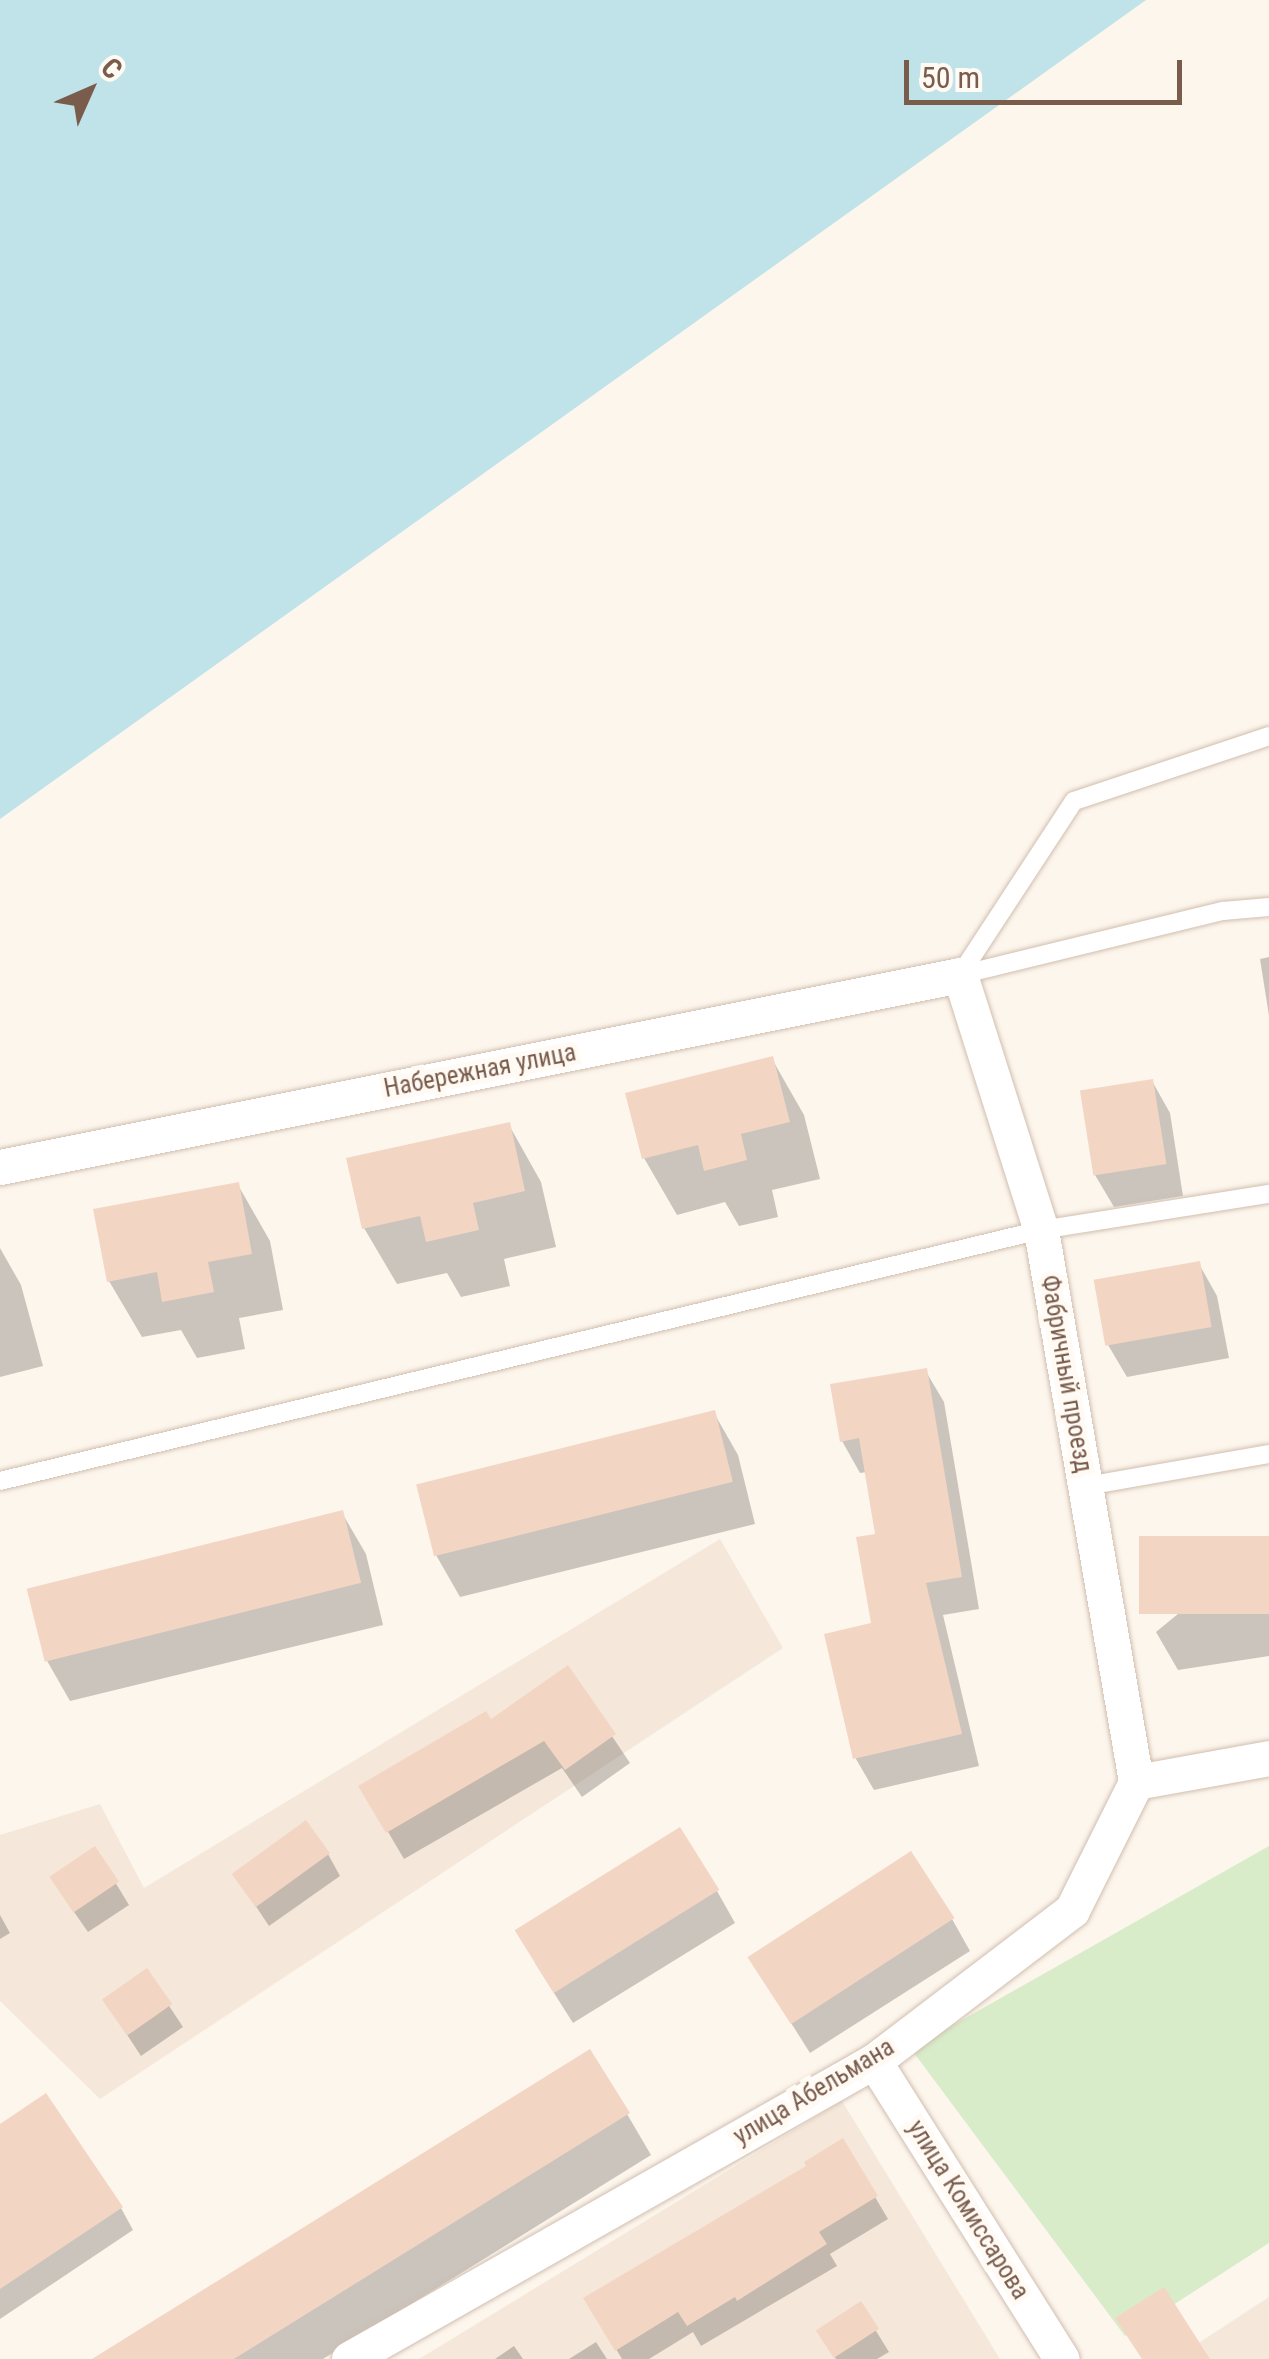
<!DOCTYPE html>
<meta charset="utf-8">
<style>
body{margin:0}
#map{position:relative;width:1269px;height:2359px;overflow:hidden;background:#fdf6ec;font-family:"Roboto Condensed",sans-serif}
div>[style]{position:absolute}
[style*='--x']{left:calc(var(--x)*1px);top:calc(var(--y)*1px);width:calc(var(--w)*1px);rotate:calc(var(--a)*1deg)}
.residential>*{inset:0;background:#f5e8da}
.green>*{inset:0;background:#d8ecc9}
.water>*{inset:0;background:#bfe3e8}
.shadow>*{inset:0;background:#0003}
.building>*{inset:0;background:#f3d5c3;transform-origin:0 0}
.roads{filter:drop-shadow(0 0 2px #d1beb0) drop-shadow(0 0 2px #d1beb0)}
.lane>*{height:18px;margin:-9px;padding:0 9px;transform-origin:9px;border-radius:9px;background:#fff}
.street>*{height:35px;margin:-17.5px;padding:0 17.5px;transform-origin:17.5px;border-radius:17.5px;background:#fff}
span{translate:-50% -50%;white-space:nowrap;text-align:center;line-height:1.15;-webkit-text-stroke:10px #fffaf3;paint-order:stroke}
.street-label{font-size:25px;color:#7a5c4d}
.north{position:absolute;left:40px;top:40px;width:100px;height:100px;-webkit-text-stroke:8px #fffaf3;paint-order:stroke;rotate:45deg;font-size:28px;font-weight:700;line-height:40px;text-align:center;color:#7a5c4d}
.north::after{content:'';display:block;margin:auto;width:35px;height:45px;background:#7a5c4d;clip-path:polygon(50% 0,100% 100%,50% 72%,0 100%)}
.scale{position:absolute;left:904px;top:60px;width:278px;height:45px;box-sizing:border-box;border:5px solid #7a5c4d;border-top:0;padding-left:12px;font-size:30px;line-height:35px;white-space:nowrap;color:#7a5c4d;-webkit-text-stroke:8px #fffaf3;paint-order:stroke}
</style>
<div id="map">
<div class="residential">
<div style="clip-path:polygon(720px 1539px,783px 1648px,100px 2099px,0 2001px,0 1835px,100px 1804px,144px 1888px)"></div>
<div style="clip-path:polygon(842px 2101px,1000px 2359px,419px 2359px)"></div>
<div style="clip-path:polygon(1269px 2297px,1269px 2359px,1174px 2359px)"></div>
</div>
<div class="green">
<div style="clip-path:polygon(1269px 1846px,1269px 2243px,1125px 2336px,911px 2049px)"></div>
</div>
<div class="water">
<div style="clip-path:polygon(0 0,1146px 0,0 819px)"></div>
</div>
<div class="shadow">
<div style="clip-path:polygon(1269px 957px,1269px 1016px,1260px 959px)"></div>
<div style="clip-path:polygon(772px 1059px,804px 1115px,820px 1179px,772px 1190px,778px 1217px,739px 1226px,725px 1202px,677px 1215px,644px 1158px)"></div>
<div style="clip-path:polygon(1152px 1081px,1170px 1113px,1183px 1196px,1114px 1207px,1095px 1175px)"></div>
<div style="clip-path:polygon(509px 1125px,541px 1182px,556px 1247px,504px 1259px,510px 1286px,461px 1297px,447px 1273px,397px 1284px,364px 1228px)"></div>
<div style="clip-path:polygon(238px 1185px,270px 1241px,283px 1310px,239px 1318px,245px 1349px,197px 1358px,181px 1330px,142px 1337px,109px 1281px)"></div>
<div style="clip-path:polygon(0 1248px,21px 1285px,43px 1366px,0 1377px)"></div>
<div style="clip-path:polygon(1199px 1264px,1217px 1296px,1229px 1358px,1127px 1377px,1108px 1345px)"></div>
<div style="clip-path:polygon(925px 1370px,944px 1402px,979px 1609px,943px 1615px,979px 1766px,874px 1790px,856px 1759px,827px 1636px,874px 1625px,878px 1536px,867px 1472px,860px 1473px,842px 1441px)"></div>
<div style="clip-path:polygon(714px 1413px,738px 1455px,755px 1524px,460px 1597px,436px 1555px)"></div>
<div style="clip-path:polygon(342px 1513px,366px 1554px,383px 1625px,70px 1701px,46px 1659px)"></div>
<div style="clip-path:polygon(1269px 1539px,1269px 1656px,1178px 1670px,1156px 1632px)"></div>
<div style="clip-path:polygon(567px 1669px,630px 1763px,582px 1797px,562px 1768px,404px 1859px,361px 1786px,490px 1723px)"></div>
<div style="clip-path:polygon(95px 1849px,129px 1905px,88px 1932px,65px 1899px)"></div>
<div style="clip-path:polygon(328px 1854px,340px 1876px,269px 1926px,235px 1875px)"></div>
<div style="clip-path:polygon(717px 1891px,735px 1923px,573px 2023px,535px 1963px)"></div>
<div style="clip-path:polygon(0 1915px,10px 1933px,0 1939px)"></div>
<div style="clip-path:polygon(952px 1919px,970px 1951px,810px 2053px,769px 1988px)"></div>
<div style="clip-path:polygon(146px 1971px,183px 2027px,141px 2056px,118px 2021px)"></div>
<div style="clip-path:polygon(627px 2114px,651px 2155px,323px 2359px,115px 2359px)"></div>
<div style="clip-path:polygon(0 2127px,121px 2208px,133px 2230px,0 2319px)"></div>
<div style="clip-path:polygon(842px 2141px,888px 2219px,830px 2254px,837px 2266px,701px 2346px,693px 2332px,649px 2359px,622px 2359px,586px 2299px,810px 2167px)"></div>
<div style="clip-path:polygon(860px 2305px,889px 2352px,877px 2359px,836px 2359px,819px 2330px)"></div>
<div style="clip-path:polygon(596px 2342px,607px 2359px,569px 2359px)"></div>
<div style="clip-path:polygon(514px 2346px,523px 2359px,495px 2359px)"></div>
</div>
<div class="building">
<div style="clip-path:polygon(773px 1056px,790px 1122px,741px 1134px,747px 1160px,704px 1171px,698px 1145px,642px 1159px,625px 1093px)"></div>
<div style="left:1153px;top:1079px;width:86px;height:74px;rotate:81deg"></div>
<div style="clip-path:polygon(510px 1122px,525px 1191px,473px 1203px,479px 1230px,426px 1242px,420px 1216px,362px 1229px,346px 1158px)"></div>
<div style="clip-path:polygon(239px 1182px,252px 1254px,208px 1262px,214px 1292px,162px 1302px,157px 1272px,107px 1282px,93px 1209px)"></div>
<div style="left:1200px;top:1261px;width:67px;height:108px;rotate:80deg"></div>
<div style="clip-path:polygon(927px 1368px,962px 1577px,926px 1583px,962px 1734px,853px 1759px,824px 1634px,871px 1623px,856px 1537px,875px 1534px,859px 1438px,840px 1442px,830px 1384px)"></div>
<div style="left:715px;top:1410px;width:74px;height:308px;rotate:76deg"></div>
<div style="left:343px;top:1510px;width:75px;height:326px;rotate:76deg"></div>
<div style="left:1269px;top:1536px;width:78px;height:130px;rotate:90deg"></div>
<div style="clip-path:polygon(568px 1665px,616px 1734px,565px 1770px,544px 1741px,386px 1833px,358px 1786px,486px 1711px,491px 1719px)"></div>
<div style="left:306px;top:1820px;width:41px;height:92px;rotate:54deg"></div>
<div style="left:680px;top:1827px;width:74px;height:195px;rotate:58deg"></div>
<div style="left:95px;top:1846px;width:43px;height:55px;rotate:56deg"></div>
<div style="left:911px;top:1851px;width:80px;height:195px;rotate:57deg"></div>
<div style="left:147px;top:1968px;width:44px;height:55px;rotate:55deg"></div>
<div style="clip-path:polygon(590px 2049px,630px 2113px,234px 2359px,92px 2359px)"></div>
<div style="clip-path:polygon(46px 2093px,123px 2207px,0 2289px,0 2124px)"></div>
<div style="clip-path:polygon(843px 2138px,878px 2196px,819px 2232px,827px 2244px,737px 2301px,735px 2297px,687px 2326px,678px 2312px,615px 2351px,583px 2298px,806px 2166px,804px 2162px)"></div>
<div style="clip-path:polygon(1164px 2287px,1210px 2359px,1142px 2359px,1115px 2318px)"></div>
<div style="left:861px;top:2301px;width:33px;height:54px;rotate:57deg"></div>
</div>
<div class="roads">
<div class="lane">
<div style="--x:960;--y:975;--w:208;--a:-56.8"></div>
<div style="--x:1074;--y:801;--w:206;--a:-18.4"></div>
<div style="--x:960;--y:975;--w:271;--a:-13.7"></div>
<div style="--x:1223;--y:911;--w:46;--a:-5"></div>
<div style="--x:0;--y:1481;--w:1071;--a:-13.56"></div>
<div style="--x:1041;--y:1230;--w:231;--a:-9"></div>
<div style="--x:1086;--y:1486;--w:186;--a:-9.9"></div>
</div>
<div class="street">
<div style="--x:0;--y:1167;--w:979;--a:-11.31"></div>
<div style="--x:960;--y:975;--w:268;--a:72.4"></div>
<div style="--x:1041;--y:1230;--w:560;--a:80.23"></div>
<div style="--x:874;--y:2061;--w:352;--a:57.8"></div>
<div style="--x:349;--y:2359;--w:604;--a:-29.58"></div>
<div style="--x:874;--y:2061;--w:249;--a:-37.3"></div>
<div style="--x:1072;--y:1910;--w:143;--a:-63.4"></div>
<div style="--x:1136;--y:1782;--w:135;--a:-10.2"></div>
</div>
</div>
<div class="street-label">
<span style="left:480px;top:1071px;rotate:-11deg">Набережная улица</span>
<span style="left:1066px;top:1374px;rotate:80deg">Фабричный проезд</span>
<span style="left:814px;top:2092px;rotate:-31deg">улица Абельмана</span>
<span style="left:968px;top:2210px;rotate:58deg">улица Комиссарова</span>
</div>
<div class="north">С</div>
<div class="scale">50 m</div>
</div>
